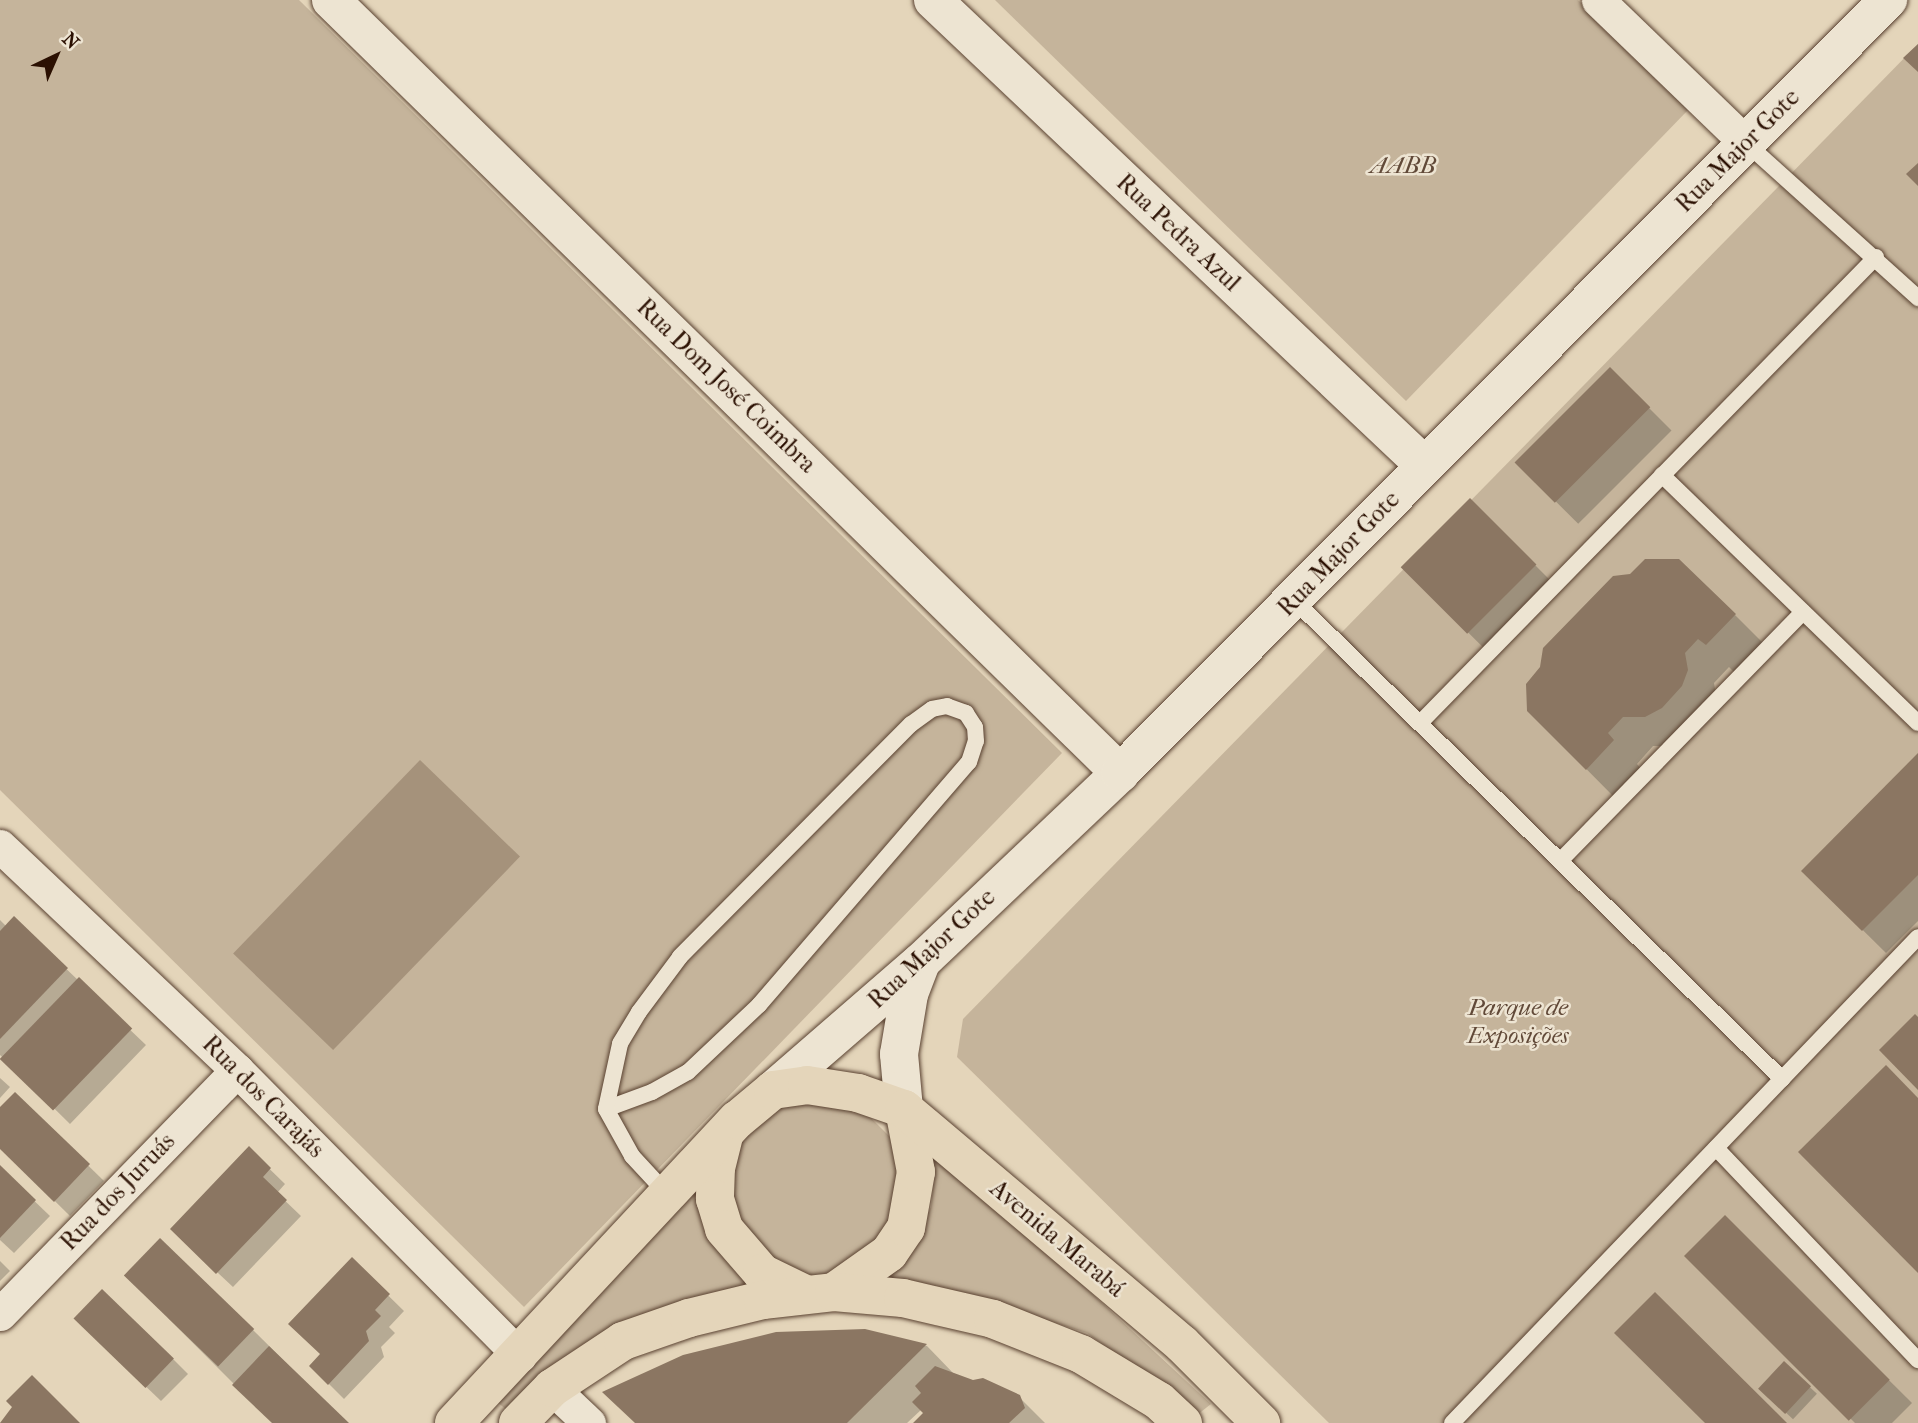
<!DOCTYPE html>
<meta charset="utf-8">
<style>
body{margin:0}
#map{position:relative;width:1918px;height:1423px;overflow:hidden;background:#e4d5ba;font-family:"IM FELL French Canon",serif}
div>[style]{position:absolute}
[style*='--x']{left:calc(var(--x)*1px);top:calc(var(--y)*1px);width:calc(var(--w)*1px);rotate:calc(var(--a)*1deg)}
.green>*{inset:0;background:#c5b49b}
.water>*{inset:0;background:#a5927b;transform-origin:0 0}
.shadow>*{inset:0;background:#0003;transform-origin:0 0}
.building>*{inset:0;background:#8b7662;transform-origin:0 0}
.roads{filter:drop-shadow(0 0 2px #594130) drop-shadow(0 0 2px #594130)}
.lane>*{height:16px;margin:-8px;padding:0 8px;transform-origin:8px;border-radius:8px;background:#ede4d2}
.street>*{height:33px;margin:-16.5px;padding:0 16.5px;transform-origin:16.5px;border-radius:16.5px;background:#ede4d2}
.secondary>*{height:38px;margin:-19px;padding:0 19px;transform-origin:19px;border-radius:19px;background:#ede4d2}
.primary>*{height:38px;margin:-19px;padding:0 19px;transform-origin:19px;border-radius:19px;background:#e4d5ba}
span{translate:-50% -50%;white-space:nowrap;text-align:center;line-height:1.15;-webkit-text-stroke:5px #ede4d2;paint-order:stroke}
.street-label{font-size:24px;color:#2b1002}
.park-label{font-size:24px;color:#614938;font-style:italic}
.north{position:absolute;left:21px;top:21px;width:70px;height:70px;-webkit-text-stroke:5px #ede4d2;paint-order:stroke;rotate:44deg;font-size:19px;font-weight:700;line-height:28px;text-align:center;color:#2b1002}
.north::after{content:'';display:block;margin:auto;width:24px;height:32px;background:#2b1002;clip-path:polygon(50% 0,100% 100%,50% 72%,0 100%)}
</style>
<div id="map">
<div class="green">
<div style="clip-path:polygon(0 0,299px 0,1062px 753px,524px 1307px,0 790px)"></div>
<div style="clip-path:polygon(995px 0,1578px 0,1690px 108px,1406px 401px)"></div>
<div style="clip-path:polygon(1918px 44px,1918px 1423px,1329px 1423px,957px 1057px,963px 1019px)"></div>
<div style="clip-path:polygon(811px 1099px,868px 1115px,889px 1136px,902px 1163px,900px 1218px,839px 1273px,811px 1275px,783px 1269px,741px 1232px,730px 1174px,739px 1146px,757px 1123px,782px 1106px)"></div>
<div style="clip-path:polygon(922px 1138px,953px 1165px,1211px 1404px,1197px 1415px,1087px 1333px,951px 1290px,864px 1285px,912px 1244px,931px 1207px,934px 1175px)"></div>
<div style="clip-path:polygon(702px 1185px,771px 1287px,507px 1410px,497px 1402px)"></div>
</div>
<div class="water">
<div style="left:420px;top:760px;width:139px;height:269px;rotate:44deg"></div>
</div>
<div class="shadow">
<div style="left:1610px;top:369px;width:87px;height:132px;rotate:45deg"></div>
<div style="left:1470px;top:500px;width:124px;height:95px;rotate:45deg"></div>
<div style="clip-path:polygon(1735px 615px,1764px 644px,1736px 674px,1729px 667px,1714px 683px,1717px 701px,1712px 716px,1692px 738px,1675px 746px,1653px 746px,1637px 764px,1643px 771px,1616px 799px,1529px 711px)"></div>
<div style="clip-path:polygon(1918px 755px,1918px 921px,1886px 953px,1803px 871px)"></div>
<div style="clip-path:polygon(14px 919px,146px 1045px,70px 1124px,0 1055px,0 920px,7px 927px)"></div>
<div style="clip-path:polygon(0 1078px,10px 1087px,0 1098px)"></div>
<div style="clip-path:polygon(15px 1094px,104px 1181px,70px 1216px,0 1147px,0 1110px)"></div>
<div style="clip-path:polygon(249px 1149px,285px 1184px,277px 1193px,301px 1216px,233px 1287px,187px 1244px)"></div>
<div style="clip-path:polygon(0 1168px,50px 1216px,14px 1253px,0 1240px)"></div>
<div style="clip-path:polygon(1725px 1217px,1912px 1403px,1892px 1423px,1855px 1423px,1687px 1256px)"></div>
<div style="clip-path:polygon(352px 1260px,404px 1311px,389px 1327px,395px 1333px,381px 1347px,384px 1357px,344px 1399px,311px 1366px,322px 1355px)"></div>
<div style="clip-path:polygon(0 1261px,10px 1271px,0 1281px)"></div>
<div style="clip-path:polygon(168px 1318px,253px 1330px,347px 1423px,273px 1423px)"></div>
<div style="clip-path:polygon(865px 1331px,927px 1346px,956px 1376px,1019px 1397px,1045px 1423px,916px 1423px,926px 1413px,922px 1409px,907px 1423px,636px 1423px)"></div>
<div style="clip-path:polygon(91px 1334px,173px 1359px,188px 1374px,161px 1401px)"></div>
<div style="left:1784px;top:1363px;width:45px;height:35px;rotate:43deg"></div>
</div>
<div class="building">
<div style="clip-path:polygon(1918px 44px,1918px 72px,1903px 58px)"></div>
<div style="clip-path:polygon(1918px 163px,1918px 186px,1906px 174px)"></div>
<div style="left:1610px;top:367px;width:57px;height:135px;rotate:45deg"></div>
<div style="left:1470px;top:498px;width:94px;height:98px;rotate:45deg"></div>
<div style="clip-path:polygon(1645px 559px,1679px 559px,1736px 614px,1706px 645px,1698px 639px,1685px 653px,1688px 670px,1682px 686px,1662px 708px,1645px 717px,1623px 717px,1608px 733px,1614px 740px,1586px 770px,1527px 711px,1526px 684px,1540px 667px,1543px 648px,1613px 576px,1630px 574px)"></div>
<div style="clip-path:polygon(1918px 753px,1918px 875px,1862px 931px,1801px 871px)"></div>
<div style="clip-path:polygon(14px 916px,68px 968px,0 1039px,0 931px)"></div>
<div style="left:79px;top:977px;width:74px;height:114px;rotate:44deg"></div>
<div style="clip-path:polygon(1915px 1014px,1918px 1017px,1918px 1090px,1879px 1050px)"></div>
<div style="clip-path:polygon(1886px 1065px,1918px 1098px,1918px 1273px,1798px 1152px)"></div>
<div style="clip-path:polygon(15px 1092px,90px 1164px,54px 1202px,0 1149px,0 1107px)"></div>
<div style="clip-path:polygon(249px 1146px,271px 1168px,263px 1177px,287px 1200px,216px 1274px,170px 1229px)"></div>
<div style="clip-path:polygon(0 1165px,36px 1200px,0 1238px)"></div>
<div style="left:1725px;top:1215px;width:233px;height:58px;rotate:45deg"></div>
<div style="left:160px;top:1238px;width:131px;height:52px;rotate:44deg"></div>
<div style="clip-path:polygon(352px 1257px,390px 1294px,375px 1310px,381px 1316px,366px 1331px,369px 1341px,328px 1385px,309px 1366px,320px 1354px,288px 1324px)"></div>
<div style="left:102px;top:1289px;width:100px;height:41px;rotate:44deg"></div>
<div style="clip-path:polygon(1655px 1292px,1787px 1423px,1705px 1423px,1614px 1333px)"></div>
<div style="clip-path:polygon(865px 1329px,927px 1344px,847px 1423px,635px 1423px,602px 1392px,683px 1355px,776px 1332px)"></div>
<div style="clip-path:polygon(269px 1346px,349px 1423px,272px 1423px,232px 1385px)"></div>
<div style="left:1784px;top:1361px;width:37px;height:38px;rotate:43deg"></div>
<div style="clip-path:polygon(935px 1366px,973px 1380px,983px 1378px,1020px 1395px,1025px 1408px,1009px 1423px,913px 1423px,923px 1413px,912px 1402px,921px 1393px,915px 1386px)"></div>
<div style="clip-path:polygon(32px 1375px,80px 1423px,0 1423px,12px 1407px,6px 1401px)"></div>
</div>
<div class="roads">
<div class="lane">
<div style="--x:1746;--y:143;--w:232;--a:42"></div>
<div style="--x:1662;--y:475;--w:356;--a:44.1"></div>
<div style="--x:1294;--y:600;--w:684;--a:44.47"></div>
<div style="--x:1420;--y:723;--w:652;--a:-45.62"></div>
<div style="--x:1560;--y:861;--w:348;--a:-45.7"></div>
<div style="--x:606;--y:1109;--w:49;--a:-20.3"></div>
<div style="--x:652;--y:1092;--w:41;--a:-29.1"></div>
<div style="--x:688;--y:1072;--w:98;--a:-43.3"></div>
<div style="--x:759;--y:1005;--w:321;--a:-49.2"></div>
<div style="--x:969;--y:762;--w:22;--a:-72"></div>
<div style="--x:976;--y:741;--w:14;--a:-94"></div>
<div style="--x:975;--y:727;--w:17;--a:-123"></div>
<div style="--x:966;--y:713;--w:20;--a:-160"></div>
<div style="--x:947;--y:706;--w:15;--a:169"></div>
<div style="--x:932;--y:709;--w:26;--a:144"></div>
<div style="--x:911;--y:724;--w:328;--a:134.8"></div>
<div style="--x:680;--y:957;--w:69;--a:126.7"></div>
<div style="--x:639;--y:1012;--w:37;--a:121"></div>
<div style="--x:620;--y:1044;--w:66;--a:102.2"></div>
<div style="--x:606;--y:1109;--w:54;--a:61"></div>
<div style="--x:632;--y:1156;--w:54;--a:47.2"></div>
<div style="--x:1716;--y:1148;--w:293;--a:46.4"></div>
<div style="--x:1452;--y:1423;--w:673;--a:-46.2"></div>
</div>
<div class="street">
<div style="--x:1598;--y:0;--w:206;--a:44"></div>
<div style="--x:0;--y:846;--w:326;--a:43.4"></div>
<div style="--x:237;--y:1070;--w:402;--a:45.3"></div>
<div style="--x:0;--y:1314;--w:340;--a:-45.8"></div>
<div style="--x:552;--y:1388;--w:51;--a:43.4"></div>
</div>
<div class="secondary">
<div style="--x:331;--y:0;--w:1105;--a:44.41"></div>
<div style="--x:933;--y:0;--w:676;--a:43.44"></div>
<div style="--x:773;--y:1090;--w:196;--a:-40.9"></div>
<div style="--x:921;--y:962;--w:274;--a:-43.5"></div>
<div style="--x:1120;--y:773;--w:1090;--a:-45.19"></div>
<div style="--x:904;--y:1109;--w:55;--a:-95.2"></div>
<div style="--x:899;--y:1054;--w:61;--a:-80.5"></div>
<div style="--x:909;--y:994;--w:34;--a:-69"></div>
</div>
<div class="primary">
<div style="--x:724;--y:1136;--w:32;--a:104"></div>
<div style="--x:716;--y:1167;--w:32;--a:92"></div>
<div style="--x:715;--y:1199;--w:31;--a:73"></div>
<div style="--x:724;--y:1229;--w:58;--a:49.2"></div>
<div style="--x:762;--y:1273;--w:48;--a:26"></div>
<div style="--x:834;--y:1292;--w:67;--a:-35.3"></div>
<div style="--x:889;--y:1253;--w:30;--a:-56"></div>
<div style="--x:906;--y:1228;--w:57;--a:-79.9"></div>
<div style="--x:916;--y:1172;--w:64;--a:-100.8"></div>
<div style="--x:454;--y:1423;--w:415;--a:-47"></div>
<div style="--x:737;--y:1120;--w:47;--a:-39.8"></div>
<div style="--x:773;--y:1090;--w:34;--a:-8"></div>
<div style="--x:807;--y:1085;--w:52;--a:8.9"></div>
<div style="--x:858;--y:1093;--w:49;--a:19.2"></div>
<div style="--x:904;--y:1109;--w:364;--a:40.2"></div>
<div style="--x:1182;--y:1344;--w:112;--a:45"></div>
<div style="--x:518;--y:1423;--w:49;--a:-45.8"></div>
<div style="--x:552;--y:1388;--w:85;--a:-33.5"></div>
<div style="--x:623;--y:1341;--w:70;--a:-19.2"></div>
<div style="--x:689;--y:1318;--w:76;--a:-13.7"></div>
<div style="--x:763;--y:1300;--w:71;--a:-6.4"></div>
<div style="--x:834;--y:1292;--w:69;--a:5"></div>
<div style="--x:903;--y:1298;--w:92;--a:13.1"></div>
<div style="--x:993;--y:1319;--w:95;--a:21.7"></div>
<div style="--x:1081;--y:1354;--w:91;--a:31.1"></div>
<div style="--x:1159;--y:1401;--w:33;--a:43"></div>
</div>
</div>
<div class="street-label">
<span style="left:1738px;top:151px;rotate:-45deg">Rua Major Gote</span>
<span style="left:1178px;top:233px;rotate:43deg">Rua Pedra Azul</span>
<span style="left:726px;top:386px;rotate:44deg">Rua Dom José Coimbra</span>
<span style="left:1339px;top:554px;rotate:-46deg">Rua Major Gote</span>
<span style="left:932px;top:949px;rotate:-43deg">Rua Major Gote</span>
<span style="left:263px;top:1097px;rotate:45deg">Rua dos Carajás</span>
<span style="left:118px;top:1192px;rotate:-46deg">Rua dos Juruás</span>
<span style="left:1057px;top:1239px;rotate:40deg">Avenida Marabá</span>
</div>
<div class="park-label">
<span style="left:1403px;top:166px">AABB</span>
<span style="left:1518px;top:1022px">Parque de<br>Exposições</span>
</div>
<div class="north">N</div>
</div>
